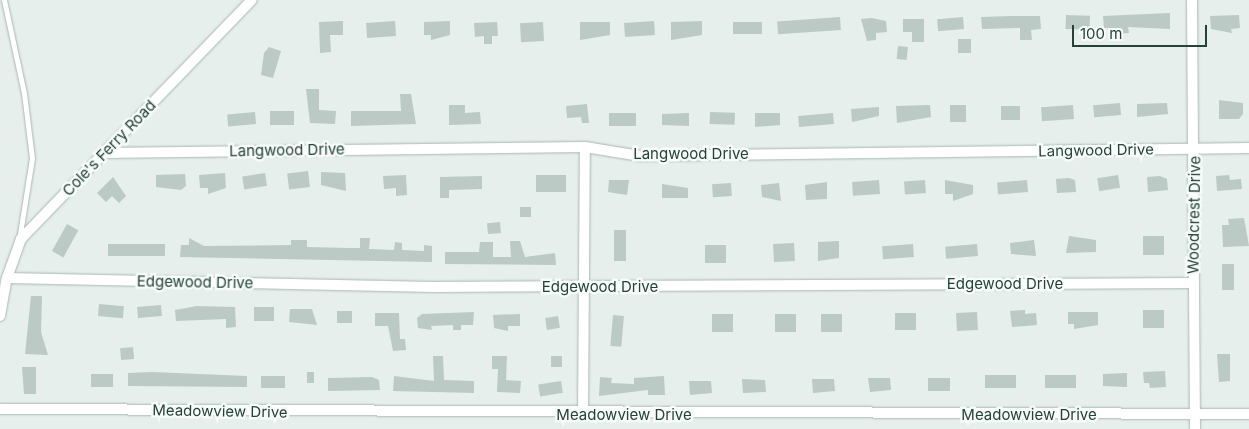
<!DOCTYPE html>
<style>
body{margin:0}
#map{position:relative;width:1249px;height:429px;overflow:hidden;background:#e6efeb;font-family:Inter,sans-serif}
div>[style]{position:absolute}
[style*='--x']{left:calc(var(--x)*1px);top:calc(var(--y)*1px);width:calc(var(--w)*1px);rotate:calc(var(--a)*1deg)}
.building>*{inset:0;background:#bbcac4;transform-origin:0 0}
.roads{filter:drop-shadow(0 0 1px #a8b8b2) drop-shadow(0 0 1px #a8b8b2)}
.service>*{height:5px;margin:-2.5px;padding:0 2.5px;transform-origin:2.5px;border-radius:2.5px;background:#fff}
.minor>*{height:10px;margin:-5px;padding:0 5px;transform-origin:5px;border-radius:5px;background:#fff}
span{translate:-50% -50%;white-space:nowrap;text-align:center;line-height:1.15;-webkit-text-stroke:5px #f7fbf9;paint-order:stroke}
.street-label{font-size:15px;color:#24423a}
.scale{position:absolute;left:1072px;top:25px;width:135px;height:22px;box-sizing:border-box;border:2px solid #24423a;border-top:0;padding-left:6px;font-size:15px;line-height:18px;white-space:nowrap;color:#24423a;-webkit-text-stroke:4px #f7fbf9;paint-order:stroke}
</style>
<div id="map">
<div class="building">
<div style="clip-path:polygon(1170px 13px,1170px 29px,1128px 27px,1129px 33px,1118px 34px,1117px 28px,1104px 28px,1103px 16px)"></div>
<div style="left:1066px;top:15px;width:24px;height:14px;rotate:2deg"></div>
<div style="clip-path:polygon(1239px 15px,1240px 28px,1231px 29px,1232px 33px,1211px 29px,1210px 16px)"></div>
<div style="clip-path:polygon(1011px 16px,1040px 16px,1041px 29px,1031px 30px,1032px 40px,1020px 40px,1020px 28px,982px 29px,981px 17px)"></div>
<div style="left:840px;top:17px;width:13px;height:63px;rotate:86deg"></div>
<div style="left:963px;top:17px;width:12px;height:26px;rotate:85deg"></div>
<div style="clip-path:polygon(872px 18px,886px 21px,887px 32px,876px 33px,876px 40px,867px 41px,861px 19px)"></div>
<div style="clip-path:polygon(903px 19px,924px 19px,924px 42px,912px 42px,912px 32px,903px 32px)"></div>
<div style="clip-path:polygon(343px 21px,343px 35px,330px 35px,331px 52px,320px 53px,319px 22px)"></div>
<div style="left:395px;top:21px;width:15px;height:29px;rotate:86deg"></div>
<div style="clip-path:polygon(450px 21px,450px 35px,431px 40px,431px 35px,424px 35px,424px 22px)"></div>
<div style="left:654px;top:21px;width:14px;height:30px;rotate:86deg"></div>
<div style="clip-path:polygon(702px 21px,702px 35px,671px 40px,671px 22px)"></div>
<div style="clip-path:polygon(497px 22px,498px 36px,492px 36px,492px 44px,484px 44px,484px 36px,475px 37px,474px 23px)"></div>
<div style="left:543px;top:22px;width:19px;height:23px;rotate:87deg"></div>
<div style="clip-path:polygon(580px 22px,610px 22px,610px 35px,580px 40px)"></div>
<div style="left:733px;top:22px;width:29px;height:12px"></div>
<div style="left:958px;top:39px;width:13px;height:14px"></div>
<div style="left:898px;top:46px;width:10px;height:13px;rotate:6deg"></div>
<div style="clip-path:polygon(269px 47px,281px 51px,273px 78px,261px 75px,264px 53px)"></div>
<div style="clip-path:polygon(306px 89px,319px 89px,319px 110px,336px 111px,335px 124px,310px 123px)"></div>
<div style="clip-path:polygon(400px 94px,411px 94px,416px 124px,351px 126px,351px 111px,401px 111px)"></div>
<div style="clip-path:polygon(1219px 100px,1243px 103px,1243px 114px,1239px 119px,1219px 119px)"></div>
<div style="left:1120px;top:103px;width:12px;height:27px;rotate:85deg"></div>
<div style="clip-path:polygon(1167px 103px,1168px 114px,1137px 117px,1137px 104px)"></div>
<div style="clip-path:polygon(587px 104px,589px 123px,582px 123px,581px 117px,567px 118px,566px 106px)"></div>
<div style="clip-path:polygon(449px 105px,465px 105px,465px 113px,480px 112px,481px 124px,449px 125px)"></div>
<div style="clip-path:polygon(930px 105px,931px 117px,897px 123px,896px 106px)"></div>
<div style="left:966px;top:105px;width:17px;height:16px;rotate:90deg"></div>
<div style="left:1073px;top:105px;width:14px;height:32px;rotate:86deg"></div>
<div style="left:1001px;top:106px;width:19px;height:14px"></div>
<div style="clip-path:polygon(879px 107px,879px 116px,852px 122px,851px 109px)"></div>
<div style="left:270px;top:111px;width:24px;height:14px"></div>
<div style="left:255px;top:112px;width:12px;height:28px;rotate:85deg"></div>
<div style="left:710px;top:112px;width:25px;height:12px;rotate:2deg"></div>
<div style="left:609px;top:113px;width:27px;height:13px"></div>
<div style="clip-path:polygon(689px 113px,689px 126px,662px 125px,662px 114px)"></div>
<div style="clip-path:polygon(755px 113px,780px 113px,780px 125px,755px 127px)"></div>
<div style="left:833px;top:113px;width:11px;height:35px;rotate:85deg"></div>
<div style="left:308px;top:171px;width:16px;height:21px;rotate:83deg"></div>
<div style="clip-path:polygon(321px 172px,345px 173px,346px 191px,321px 185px)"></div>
<div style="clip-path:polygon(225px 173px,226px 188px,208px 194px,208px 188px,200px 188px,199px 175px)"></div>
<div style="left:265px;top:173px;width:13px;height:23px;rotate:81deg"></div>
<div style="clip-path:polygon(185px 174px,186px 186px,181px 190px,156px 187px,156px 175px)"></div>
<div style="clip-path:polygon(406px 175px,407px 195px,396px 196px,396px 188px,384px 189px,383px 176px)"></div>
<div style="left:536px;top:175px;width:30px;height:17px"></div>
<div style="left:1118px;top:175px;width:13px;height:21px;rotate:81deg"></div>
<div style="clip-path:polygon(1229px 175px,1230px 180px,1241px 179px,1242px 189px,1217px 191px,1216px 176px)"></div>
<div style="clip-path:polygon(482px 176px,482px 189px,449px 190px,449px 198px,440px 198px,440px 177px)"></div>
<div style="clip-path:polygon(1160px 176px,1167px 179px,1168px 190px,1148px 192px,1147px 177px)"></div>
<div style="clip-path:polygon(113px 177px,126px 196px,119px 203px,112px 196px,106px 202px,97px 193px)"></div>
<div style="clip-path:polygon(1069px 178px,1075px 180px,1076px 192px,1057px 193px,1056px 179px)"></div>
<div style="clip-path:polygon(609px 180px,629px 180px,627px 195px,608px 192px)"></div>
<div style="left:879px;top:180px;width:14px;height:27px;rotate:86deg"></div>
<div style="left:925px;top:180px;width:13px;height:21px;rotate:86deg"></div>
<div style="clip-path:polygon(945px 180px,973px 185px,973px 194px,953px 201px,953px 194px,945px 194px)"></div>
<div style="left:1027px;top:180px;width:12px;height:30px;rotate:85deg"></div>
<div style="clip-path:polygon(827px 182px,827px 199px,806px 200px,805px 185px)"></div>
<div style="left:731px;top:183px;width:13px;height:19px;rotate:86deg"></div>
<div style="clip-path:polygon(779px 183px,781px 201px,762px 197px,761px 185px)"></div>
<div style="clip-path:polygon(662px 184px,688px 188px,688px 198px,662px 198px)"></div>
<div style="left:520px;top:207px;width:11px;height:10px"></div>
<div style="clip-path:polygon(1244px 218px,1249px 246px,1223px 247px,1222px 225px,1229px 225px,1228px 219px)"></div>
<div style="left:500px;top:222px;width:11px;height:13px;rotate:85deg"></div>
<div style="left:67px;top:224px;width:13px;height:31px;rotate:29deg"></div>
<div style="left:614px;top:230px;width:12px;height:31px"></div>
<div style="clip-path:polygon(1069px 236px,1096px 240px,1096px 252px,1066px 253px)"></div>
<div style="left:1143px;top:236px;width:21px;height:19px"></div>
<div style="clip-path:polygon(189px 238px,204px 246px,291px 245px,291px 240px,307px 240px,307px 247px,350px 248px,360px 248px,360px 238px,370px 238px,369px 249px,394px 250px,395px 242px,402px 243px,402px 250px,424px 251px,424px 245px,432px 246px,432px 262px,180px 257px,181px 245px,189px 245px)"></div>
<div style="clip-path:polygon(1034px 240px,1036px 256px,1011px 254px,1010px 243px)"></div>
<div style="clip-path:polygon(510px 241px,520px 241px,525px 257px,555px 253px,556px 265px,445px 264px,445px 252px,479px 252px,480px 242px,493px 242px,493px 257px,511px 257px)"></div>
<div style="clip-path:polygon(839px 241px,839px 258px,818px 261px,818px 242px)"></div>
<div style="left:794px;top:243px;width:18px;height:21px;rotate:87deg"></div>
<div style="left:165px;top:244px;width:12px;height:57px;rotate:90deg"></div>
<div style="left:913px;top:244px;width:13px;height:31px;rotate:86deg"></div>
<div style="left:977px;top:244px;width:12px;height:32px;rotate:85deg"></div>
<div style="left:726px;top:245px;width:18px;height:21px;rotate:90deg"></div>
<div style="left:1222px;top:264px;width:12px;height:26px"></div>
<div style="clip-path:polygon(31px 296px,42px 296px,41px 332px,48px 355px,25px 354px)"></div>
<div style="left:99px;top:304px;width:25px;height:12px;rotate:5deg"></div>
<div style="left:161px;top:305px;width:11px;height:24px;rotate:85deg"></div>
<div style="clip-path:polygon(197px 306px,235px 307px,236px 327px,226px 328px,226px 319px,176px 321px,175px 310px)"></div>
<div style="left:274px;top:307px;width:14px;height:20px;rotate:90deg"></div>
<div style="clip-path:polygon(290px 309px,312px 309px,317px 325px,289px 322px)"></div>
<div style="clip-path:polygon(1025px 310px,1025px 314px,1036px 313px,1037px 325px,1012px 327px,1010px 311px)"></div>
<div style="left:1164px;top:310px;width:18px;height:21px;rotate:90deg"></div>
<div style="left:337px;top:311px;width:15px;height:12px"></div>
<div style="clip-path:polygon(474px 312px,473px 325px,461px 325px,461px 330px,453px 330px,453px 325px,431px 326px,432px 330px,418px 328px,417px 318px,422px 314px)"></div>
<div style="left:977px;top:312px;width:18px;height:21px;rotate:87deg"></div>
<div style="clip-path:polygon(1068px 312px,1098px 312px,1098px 325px,1074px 329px,1074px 324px,1068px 324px)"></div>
<div style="clip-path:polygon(375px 313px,399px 313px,400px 339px,405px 339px,406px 350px,393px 351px,388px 326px,375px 326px)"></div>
<div style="left:895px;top:313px;width:21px;height:17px"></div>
<div style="clip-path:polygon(520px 314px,520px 326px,508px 326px,508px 331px,494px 328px,493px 315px)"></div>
<div style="left:712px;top:314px;width:21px;height:18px"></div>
<div style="left:796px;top:314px;width:18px;height:21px;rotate:90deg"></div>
<div style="left:821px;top:314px;width:21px;height:18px"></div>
<div style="left:613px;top:315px;width:11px;height:31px;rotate:5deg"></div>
<div style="left:558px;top:316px;width:12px;height:13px;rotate:81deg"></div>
<div style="left:133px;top:347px;width:12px;height:13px;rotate:85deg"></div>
<div style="clip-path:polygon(1217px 354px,1230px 354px,1230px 381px,1219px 382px)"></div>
<div style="clip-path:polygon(433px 356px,443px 356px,444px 380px,474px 381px,474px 393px,393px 391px,394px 376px,434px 381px)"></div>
<div style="clip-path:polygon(492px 356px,507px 356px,506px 380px,521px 381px,520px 393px,497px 392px,498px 369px,492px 369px)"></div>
<div style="left:551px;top:356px;width:11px;height:11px"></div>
<div style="clip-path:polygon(22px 367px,36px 367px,36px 394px,24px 394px)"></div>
<div style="clip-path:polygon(1165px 371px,1166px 387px,1150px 388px,1149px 383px,1144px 383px,1143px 372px)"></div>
<div style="clip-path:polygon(152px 372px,247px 376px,247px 387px,128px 386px,128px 373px)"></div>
<div style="left:307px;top:372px;width:7px;height:11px"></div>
<div style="clip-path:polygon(1127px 373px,1127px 387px,1103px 386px,1103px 374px)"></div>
<div style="left:113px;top:374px;width:13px;height:22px;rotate:90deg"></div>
<div style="left:1016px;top:375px;width:13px;height:31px;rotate:90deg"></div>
<div style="left:1076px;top:375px;width:13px;height:31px;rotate:90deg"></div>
<div style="left:261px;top:376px;width:24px;height:12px"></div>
<div style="clip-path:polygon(664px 376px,665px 395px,648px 395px,648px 390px,599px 396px,600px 377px,612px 378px,611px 383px,634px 384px,634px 378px)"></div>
<div style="clip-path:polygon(372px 377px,379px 380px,380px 390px,328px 391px,328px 378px)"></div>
<div style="clip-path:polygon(868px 378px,890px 378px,891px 390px,870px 392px)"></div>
<div style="left:928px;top:378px;width:22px;height:13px"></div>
<div style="clip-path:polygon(742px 379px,765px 380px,766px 392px,743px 393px)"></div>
<div style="clip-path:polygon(812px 379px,834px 379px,835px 391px,813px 393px)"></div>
<div style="left:561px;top:381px;width:12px;height:23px;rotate:81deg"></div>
<div style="clip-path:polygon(689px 381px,711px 381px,712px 393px,690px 395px)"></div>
</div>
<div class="roads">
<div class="service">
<div style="--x:4;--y:0;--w:95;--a:77.9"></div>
<div style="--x:24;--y:93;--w:65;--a:83"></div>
<div style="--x:32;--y:158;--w:83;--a:99"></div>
</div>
<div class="minor">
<div style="--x:1192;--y:0;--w:429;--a:89.6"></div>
<div style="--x:103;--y:153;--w:482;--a:-0.7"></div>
<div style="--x:585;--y:147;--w:56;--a:9.3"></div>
<div style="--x:640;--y:156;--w:609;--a:-0.75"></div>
<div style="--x:7;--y:278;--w:426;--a:1.2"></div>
<div style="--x:433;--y:287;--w:760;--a:-0.3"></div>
<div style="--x:0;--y:316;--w:39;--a:-80"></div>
<div style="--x:7;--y:278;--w:41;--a:-70.3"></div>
<div style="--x:21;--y:239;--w:332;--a:-46"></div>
<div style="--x:0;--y:409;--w:1249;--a:0.23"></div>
<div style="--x:583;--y:415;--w:268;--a:-89.6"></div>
</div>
</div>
<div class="street-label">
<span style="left:109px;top:148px;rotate:-46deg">Cole's Ferry Road</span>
<span style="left:287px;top:150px;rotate:-1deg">Langwood Drive</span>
<span style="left:1096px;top:150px;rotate:-1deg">Langwood Drive</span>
<span style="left:691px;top:154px">Langwood Drive</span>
<span style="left:1194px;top:215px;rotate:-89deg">Woodcrest Drive</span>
<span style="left:195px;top:282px;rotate:1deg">Edgewood Drive</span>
<span style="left:1005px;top:284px">Edgewood Drive</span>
<span style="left:600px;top:287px">Edgewood Drive</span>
<span style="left:220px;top:411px;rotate:1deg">Meadowview Drive</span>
<span style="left:624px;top:415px">Meadowview Drive</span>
<span style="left:1029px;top:415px">Meadowview Drive</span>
</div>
<div class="scale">100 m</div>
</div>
